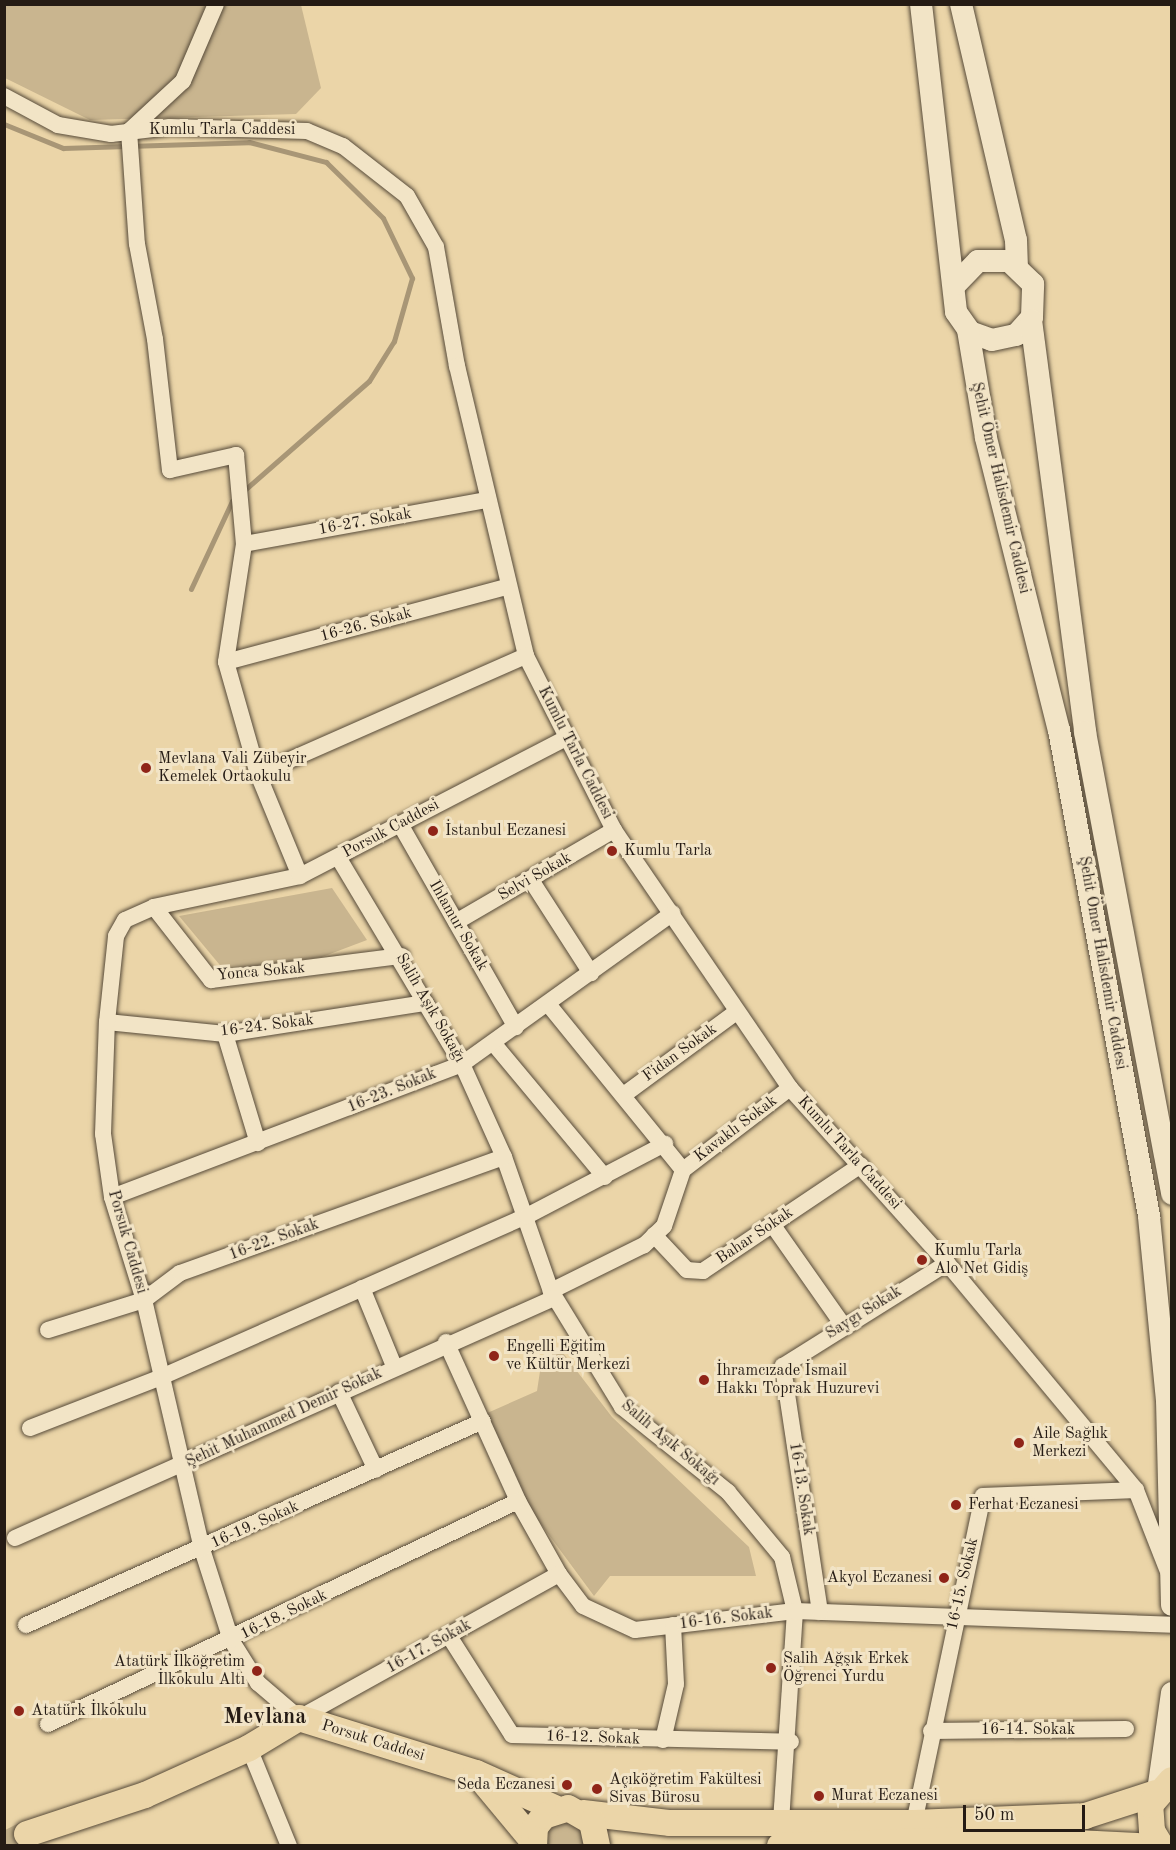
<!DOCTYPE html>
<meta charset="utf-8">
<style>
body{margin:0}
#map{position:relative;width:1176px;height:1850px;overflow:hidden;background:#ebd5a8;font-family:"Old Standard TT",serif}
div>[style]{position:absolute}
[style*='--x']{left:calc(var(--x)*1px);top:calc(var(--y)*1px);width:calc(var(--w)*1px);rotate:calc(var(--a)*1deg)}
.green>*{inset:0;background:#c9b58f}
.stream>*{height:5px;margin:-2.5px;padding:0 2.5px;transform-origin:2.5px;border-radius:2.5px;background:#a89676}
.primary-tunnel>*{height:26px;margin-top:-13px;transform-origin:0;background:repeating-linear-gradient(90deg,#c3b08a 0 26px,transparent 0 39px)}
.roads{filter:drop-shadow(0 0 2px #564a39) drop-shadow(0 0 2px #564a39)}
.minor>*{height:16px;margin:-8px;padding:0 8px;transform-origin:8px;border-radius:8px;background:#f2e4c6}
.secondary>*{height:22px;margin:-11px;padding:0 11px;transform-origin:11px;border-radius:11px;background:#f2e4c6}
.primary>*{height:26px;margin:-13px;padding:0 13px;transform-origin:13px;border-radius:13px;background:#ebd5a8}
.dots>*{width:16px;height:16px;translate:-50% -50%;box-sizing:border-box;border:3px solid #f2e4c6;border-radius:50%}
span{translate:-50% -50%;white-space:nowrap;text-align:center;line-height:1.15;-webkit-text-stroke:6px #f2e4c6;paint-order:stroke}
.street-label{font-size:16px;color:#251b14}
.poi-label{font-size:16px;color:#251b14}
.left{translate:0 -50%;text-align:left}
.right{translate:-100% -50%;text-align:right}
.district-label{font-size:22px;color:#251b14;font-weight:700}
.frame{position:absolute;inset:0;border:6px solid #251b14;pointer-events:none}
.scale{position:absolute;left:963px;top:1805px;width:122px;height:27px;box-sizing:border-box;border:3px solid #251b14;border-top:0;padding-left:8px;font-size:18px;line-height:21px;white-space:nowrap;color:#251b14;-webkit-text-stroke:4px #f2e4c6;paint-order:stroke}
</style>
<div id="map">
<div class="green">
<div style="clip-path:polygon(4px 5px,301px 5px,321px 88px,296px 114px,90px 120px,5px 78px)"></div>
<div style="clip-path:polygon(332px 888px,367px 940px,322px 957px,224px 970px,179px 916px)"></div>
<div style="clip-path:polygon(560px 1349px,612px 1417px,749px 1547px,756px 1576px,610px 1576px,594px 1596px,532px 1512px,485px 1414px,537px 1391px,542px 1358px)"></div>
<div style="clip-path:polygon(564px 1819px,582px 1825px,587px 1845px,548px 1845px,549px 1830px)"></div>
</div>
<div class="stream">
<div style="--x:4;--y:124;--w:64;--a:22.1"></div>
<div style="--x:63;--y:148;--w:186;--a:-1.8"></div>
<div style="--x:249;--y:142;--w:80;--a:14.6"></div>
<div style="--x:326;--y:162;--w:80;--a:44.5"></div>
<div style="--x:383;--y:218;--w:67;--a:64.2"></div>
<div style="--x:412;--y:278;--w:66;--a:105.9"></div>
<div style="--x:394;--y:341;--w:47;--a:122"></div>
<div style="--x:369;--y:381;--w:182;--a:138.8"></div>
<div style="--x:232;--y:501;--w:97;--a:115"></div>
</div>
<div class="primary-tunnel">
<div style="--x:4;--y:1845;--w:25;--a:-26"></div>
</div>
<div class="roads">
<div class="minor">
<div style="--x:216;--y:4;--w:84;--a:113.2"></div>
<div style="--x:183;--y:81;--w:74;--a:137.2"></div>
<div style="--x:129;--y:131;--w:113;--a:86"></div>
<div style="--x:137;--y:244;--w:97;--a:79.3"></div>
<div style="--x:155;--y:339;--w:132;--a:83.5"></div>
<div style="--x:170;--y:470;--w:68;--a:-12.8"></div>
<div style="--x:236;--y:455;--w:89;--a:84.9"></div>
<div style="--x:244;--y:544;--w:119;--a:98.7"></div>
<div style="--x:226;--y:662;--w:116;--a:74.1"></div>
<div style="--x:258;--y:774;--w:110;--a:67.6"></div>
<div style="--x:4;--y:96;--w:61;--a:28.2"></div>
<div style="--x:58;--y:125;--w:54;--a:9.6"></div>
<div style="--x:111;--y:134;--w:59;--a:-6.8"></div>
<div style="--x:170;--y:127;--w:137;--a:1.7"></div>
<div style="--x:307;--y:131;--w:39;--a:23"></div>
<div style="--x:343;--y:146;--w:81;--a:38"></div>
<div style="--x:407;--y:196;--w:59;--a:60.4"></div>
<div style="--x:436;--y:247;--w:121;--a:80"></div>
<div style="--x:457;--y:366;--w:298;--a:76.6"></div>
<div style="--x:526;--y:656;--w:195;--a:63.2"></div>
<div style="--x:614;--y:830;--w:312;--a:55.7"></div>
<div style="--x:790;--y:1088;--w:235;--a:48.1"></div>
<div style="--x:947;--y:1263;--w:295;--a:50.2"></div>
<div style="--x:1136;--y:1490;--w:85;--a:68.6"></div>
<div style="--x:244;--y:544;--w:247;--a:-10.3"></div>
<div style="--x:226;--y:662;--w:290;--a:-15"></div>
<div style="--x:258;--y:774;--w:293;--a:-23.8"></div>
<div style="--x:400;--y:824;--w:234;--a:60.3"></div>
<div style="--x:338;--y:857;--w:241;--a:59.1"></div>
<div style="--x:462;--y:1064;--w:102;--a:65.7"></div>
<div style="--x:504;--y:1157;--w:142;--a:70.7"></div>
<div style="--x:551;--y:1291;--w:136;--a:58.5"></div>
<div style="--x:622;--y:1407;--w:136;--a:38.7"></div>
<div style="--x:728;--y:1492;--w:85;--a:50.3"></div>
<div style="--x:782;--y:1557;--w:56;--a:76.5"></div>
<div style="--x:795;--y:1611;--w:212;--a:93.8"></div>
<div style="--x:531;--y:880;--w:111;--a:57.2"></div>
<div style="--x:154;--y:907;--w:93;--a:52"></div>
<div style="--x:211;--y:980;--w:192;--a:-7.2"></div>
<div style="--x:456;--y:922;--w:183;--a:-30.2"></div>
<div style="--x:548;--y:1004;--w:214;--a:50.9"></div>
<div style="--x:683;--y:1170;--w:59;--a:108.7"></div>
<div style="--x:664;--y:1226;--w:28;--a:136"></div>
<div style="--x:644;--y:1245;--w:104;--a:153.7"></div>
<div style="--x:107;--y:1022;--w:119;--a:5.8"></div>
<div style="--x:225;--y:1034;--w:203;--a:-8.8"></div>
<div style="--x:225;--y:1034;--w:114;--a:73.2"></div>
<div style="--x:494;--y:1044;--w:173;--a:50.2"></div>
<div style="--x:625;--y:1094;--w:137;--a:-36.4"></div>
<div style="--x:683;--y:1170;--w:135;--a:-37.5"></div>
<div style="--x:112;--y:1197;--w:374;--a:-20.8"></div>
<div style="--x:462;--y:1064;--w:259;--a:-35.6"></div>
<div style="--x:772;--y:1224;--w:123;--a:54.9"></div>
<div style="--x:654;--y:1235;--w:48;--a:46.7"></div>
<div style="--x:687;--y:1270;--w:16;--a:4"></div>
<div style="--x:703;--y:1271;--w:190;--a:-33.9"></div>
<div style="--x:362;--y:1288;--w:84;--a:67.7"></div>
<div style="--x:48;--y:1330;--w:101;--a:-17.4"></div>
<div style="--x:144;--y:1300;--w:45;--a:-36.9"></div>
<div style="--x:180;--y:1273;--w:344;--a:-19.7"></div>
<div style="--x:446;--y:1342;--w:175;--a:65.6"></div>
<div style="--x:518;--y:1501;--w:84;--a:60.7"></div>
<div style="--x:559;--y:1574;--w:40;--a:53"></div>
<div style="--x:583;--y:1606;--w:57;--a:24.8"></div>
<div style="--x:635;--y:1630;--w:161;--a:-6.8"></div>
<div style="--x:795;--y:1611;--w:377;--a:2.1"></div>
<div style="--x:339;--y:1392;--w:86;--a:64.6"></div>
<div style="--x:30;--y:1428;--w:138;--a:-21.2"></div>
<div style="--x:159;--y:1378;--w:402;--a:-23.8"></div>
<div style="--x:527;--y:1216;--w:156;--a:-27.6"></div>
<div style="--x:15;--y:1538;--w:590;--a:-24"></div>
<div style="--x:559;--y:1574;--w:297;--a:151"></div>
<div style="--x:299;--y:1718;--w:54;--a:-139.5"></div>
<div style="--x:258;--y:1683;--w:51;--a:-122.1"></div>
<div style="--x:231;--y:1640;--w:96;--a:-107.7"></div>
<div style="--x:202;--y:1549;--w:256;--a:-103.1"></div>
<div style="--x:144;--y:1300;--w:108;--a:-107.3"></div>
<div style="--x:112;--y:1197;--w:64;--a:-98.1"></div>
<div style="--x:103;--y:1134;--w:112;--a:-88"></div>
<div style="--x:107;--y:1022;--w:86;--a:-84"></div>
<div style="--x:116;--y:936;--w:18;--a:-61"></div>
<div style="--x:125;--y:920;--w:32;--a:-24"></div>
<div style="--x:154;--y:907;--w:149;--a:-12"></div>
<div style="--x:300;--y:876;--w:300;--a:-27.4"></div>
<div style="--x:820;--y:1612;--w:249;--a:-98.6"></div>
<div style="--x:783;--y:1366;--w:194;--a:-32.1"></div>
<div style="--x:26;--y:1625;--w:500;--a:-24.06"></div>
<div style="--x:449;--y:1636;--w:117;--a:57.5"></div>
<div style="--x:512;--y:1735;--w:279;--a:1.4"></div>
<div style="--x:48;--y:1724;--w:520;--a:-25.38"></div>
<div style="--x:931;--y:1731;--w:195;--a:-0.6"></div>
<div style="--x:663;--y:1740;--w:57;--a:-76.9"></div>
<div style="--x:676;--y:1684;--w:59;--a:-92.9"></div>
<div style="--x:249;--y:1748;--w:106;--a:67.8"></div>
<div style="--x:914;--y:1823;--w:334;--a:-78.1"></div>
<div style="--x:983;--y:1496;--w:153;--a:-2.2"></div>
</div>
<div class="secondary">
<div style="--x:921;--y:4;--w:310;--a:83.5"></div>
<div style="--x:956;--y:312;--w:24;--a:55"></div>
<div style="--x:970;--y:332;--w:23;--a:20"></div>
<div style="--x:992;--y:340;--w:25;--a:-12"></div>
<div style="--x:1016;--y:335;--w:24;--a:-48"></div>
<div style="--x:1032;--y:317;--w:33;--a:-88"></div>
<div style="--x:1033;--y:284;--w:33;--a:-136"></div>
<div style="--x:1009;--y:261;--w:31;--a:180"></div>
<div style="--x:978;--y:261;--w:32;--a:134"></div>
<div style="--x:961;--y:4;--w:242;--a:76.9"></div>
<div style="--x:1016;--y:240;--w:24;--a:88"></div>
<div style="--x:1031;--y:320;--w:416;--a:82.5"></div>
<div style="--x:1085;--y:732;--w:470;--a:79.3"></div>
<div style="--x:968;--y:330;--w:109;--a:80.5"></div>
<div style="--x:986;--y:438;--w:301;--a:76"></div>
<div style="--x:1059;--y:730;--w:495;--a:79.5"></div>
<div style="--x:1149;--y:1217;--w:184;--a:84.4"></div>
<div style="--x:1167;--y:1400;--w:205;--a:88.6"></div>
<div style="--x:1158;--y:1791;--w:99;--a:-81.9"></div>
</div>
<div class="primary">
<div style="--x:478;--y:1775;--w:86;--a:50.2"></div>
<div style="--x:583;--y:1813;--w:88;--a:6.6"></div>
<div style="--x:670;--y:1823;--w:244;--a:0"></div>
<div style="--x:914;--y:1823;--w:171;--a:-2.3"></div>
<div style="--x:1085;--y:1816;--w:75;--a:-17.9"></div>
<div style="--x:27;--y:1834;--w:124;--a:-18.3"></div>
<div style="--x:145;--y:1795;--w:114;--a:-24.3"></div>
<div style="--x:249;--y:1748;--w:58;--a:-31"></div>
<div style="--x:299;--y:1718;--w:185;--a:17.3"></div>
<div style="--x:476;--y:1773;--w:89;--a:24"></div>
<div style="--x:534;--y:1846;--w:19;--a:-87"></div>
<div style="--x:535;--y:1827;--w:14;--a:-51"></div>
<div style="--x:544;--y:1816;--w:25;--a:-18"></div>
<div style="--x:568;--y:1808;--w:28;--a:30"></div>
<div style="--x:592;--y:1822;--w:25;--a:78"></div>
<div style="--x:780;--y:1846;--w:215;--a:-1.9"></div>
<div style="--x:995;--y:1839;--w:142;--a:2.8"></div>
<div style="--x:1161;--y:1846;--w:17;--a:-121"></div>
<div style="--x:1152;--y:1831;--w:26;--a:-94"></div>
<div style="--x:1150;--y:1805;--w:33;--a:-49"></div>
</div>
</div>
<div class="dots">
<div style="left:146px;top:768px;background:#8f2418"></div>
<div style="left:433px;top:831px;background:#8f2418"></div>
<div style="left:612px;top:851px;background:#8f2418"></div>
<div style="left:922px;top:1260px;background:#8f2418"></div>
<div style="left:494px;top:1356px;background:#8f2418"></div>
<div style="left:704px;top:1380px;background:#8f2418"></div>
<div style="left:1019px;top:1443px;background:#8f2418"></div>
<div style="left:956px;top:1505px;background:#8f2418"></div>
<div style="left:944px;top:1578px;background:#8f2418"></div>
<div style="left:771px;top:1668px;background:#8f2418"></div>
<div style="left:257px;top:1671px;background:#8f2418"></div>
<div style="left:19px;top:1711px;background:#8f2418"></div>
<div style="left:567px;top:1785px;background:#8f2418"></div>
<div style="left:597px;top:1789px;background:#8f2418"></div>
<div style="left:819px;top:1796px;background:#8f2418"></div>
</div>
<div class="street-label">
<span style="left:222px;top:130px">Kumlu Tarla Caddesi</span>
<span style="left:1000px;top:488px;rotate:77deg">Şehit Ömer Halisdemir Caddesi</span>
<span style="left:365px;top:522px;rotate:-10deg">16-27. Sokak</span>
<span style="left:366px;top:625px;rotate:-15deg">16-26. Sokak</span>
<span style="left:575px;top:753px;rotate:63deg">Kumlu Tarla Caddesi</span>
<span style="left:391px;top:829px;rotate:-28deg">Porsuk Caddesi</span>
<span style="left:535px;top:877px;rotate:-30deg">Selvi Sokak</span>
<span style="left:458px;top:926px;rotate:60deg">Ihlamur Sokak</span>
<span style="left:1102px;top:963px;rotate:80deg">Şehit Ömer Halisdemir Caddesi</span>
<span style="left:261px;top:972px;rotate:-5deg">Yonca Sokak</span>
<span style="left:430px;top:1008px;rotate:60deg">Salih Aşık Sokağı</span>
<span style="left:267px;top:1026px;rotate:-7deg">16-24. Sokak</span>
<span style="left:680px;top:1053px;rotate:-36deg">Fidan Sokak</span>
<span style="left:392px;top:1091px;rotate:-22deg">16-23. Sokak</span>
<span style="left:736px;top:1129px;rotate:-37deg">Kavaklı Sokak</span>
<span style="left:849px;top:1153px;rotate:48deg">Kumlu Tarla Caddesi</span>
<span style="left:755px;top:1236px;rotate:-34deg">Bahar Sokak</span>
<span style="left:274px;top:1240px;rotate:-20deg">16-22. Sokak</span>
<span style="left:127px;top:1242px;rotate:74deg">Porsuk Caddesi</span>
<span style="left:864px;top:1313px;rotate:-32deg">Saygı Sokak</span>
<span style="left:284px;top:1418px;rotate:-25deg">Şehit Muhammed Demir Sokak</span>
<span style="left:670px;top:1443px;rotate:40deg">Salih Aşık Sokağı</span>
<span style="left:801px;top:1489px;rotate:81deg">16-13. Sokak</span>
<span style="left:255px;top:1525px;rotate:-24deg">16-19. Sokak</span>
<span style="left:963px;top:1584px;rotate:-77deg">16-15. Sokak</span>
<span style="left:284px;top:1615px;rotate:-26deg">16-18. Sokak</span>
<span style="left:726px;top:1619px;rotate:-7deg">16-16. Sokak</span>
<span style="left:429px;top:1647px;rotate:-29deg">16-17. Sokak</span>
<span style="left:1028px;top:1730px">16-14. Sokak</span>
<span style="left:593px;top:1738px;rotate:2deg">16-12. Sokak</span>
<span style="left:373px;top:1741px;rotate:17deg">Porsuk Caddesi</span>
</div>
<div class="poi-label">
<span class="left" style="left:158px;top:768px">Mevlana Vali Zübeyir<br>Kemelek Ortaokulu</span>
<span class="left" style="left:445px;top:831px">İstanbul Eczanesi</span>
<span class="left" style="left:624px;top:851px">Kumlu Tarla</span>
<span class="left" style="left:934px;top:1260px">Kumlu Tarla<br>Alo Net Gidiş</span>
<span class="left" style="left:506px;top:1356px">Engelli Eğitim<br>ve Kültür Merkezi</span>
<span class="left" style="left:716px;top:1380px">İhramcızade İsmail<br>Hakkı Toprak Huzurevi</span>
<span class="left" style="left:1032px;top:1443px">Aile Sağlık<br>Merkezi</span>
<span class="left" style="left:968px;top:1505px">Ferhat Eczanesi</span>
<span class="right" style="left:932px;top:1578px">Akyol Eczanesi</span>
<span class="left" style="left:783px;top:1668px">Salih Ağşık Erkek<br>Öğrenci Yurdu</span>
<span class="right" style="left:245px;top:1671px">Atatürk İlköğretim<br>İlkokulu Altı</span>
<span class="left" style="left:31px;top:1711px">Atatürk İlkokulu</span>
<span class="left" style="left:609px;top:1789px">Açıköğretim Fakültesi<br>Sivas Bürosu</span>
<span class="right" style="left:555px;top:1785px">Seda Eczanesi</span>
<span class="left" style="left:831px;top:1796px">Murat Eczanesi</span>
</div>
<div class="district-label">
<span style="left:265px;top:1718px">Mevlana</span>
</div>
<div class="frame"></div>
<div class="scale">50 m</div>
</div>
